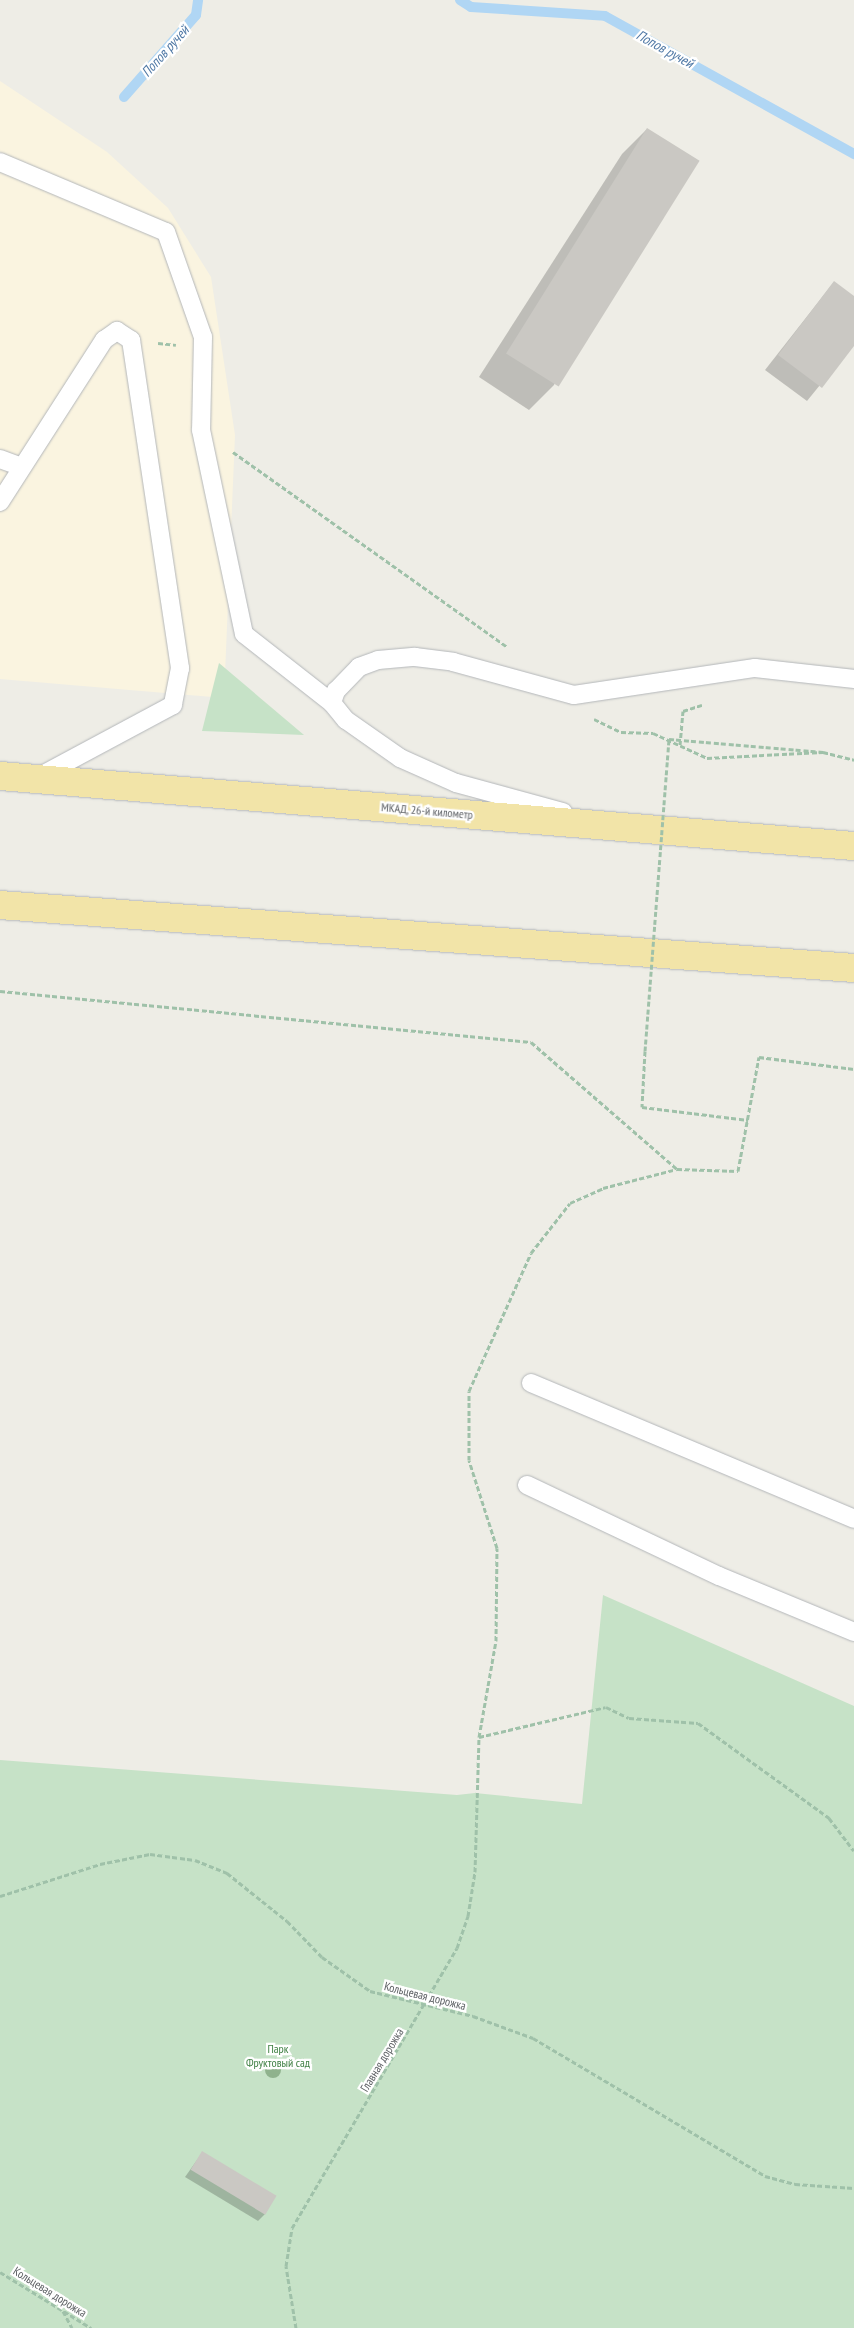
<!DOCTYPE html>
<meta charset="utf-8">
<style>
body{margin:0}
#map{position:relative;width:854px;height:2328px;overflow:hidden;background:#eeede6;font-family:"PT Sans Narrow",sans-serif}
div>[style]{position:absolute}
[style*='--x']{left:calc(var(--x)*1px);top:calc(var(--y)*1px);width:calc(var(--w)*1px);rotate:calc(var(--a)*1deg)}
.commercial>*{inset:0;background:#faf4e0}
.green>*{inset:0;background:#c6e2c7}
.shadow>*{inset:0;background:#0003}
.stream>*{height:10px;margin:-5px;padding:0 5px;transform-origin:5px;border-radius:5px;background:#b0d6f4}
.building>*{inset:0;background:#cac8c3;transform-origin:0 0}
.path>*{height:3px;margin-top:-1.5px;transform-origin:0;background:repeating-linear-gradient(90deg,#9fc1a9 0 5px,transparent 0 7.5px)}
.roads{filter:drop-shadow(0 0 1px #b3b6b9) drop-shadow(0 0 1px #b3b6b9)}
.service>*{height:18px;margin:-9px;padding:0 9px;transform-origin:9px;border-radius:9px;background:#fff}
.trunk>*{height:28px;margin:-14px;padding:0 14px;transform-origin:14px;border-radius:14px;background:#f2e4a8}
.path-bridge>*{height:3px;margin-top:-1.5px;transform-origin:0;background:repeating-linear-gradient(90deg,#9fc1a9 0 5px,transparent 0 7.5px)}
.trees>*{width:16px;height:16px;margin:-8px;border-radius:50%;background:#8fb28d}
span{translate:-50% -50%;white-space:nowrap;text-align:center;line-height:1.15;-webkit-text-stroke:4.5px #fff;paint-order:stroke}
.street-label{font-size:12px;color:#5e6165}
.park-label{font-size:12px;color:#418145}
.water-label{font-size:14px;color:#4f78a5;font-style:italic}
</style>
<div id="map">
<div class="commercial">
<div style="clip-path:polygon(0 81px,107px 152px,168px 208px,211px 277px,235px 435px,224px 698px,0 679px)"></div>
</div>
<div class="green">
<div style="clip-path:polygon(219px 663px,304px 735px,202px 731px)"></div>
<div style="clip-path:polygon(603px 1595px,854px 1706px,854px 2328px,0 2328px,0 1760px,457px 1795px,475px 1793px,582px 1804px)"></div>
</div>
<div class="shadow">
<div style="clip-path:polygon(647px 129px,554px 385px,529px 410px,479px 377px,622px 154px)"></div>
<div style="clip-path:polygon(834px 282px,854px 298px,854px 343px,807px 401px,765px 370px)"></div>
<div style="clip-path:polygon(202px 2153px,265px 2214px,258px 2221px,185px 2177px)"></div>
</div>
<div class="stream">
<div style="--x:460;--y:0;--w:13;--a:32"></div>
<div style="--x:471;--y:7;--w:134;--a:3.8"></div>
<div style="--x:605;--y:16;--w:285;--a:29"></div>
<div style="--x:124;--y:97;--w:109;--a:-48.7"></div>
<div style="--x:196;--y:15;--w:15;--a:-82"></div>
</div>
<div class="building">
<div style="left:647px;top:128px;width:62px;height:266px;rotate:32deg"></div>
<div style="clip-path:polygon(834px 281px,854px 296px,854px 346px,822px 388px,778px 355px)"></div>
<div style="left:202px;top:2151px;width:87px;height:22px;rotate:31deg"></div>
</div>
<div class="path">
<div style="--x:158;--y:343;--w:18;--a:6"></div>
<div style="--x:233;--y:452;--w:336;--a:35.4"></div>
<div style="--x:594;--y:719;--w:30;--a:26"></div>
<div style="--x:621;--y:732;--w:32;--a:2"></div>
<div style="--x:653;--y:733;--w:60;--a:24.8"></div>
<div style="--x:707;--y:758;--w:116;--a:-3"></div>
<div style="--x:823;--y:752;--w:32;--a:14"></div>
<div style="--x:680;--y:745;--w:34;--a:-85"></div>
<div style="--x:683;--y:711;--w:20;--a:-18"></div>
<div style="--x:0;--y:991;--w:533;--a:5.49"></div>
<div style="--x:531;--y:1042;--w:194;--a:41"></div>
<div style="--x:645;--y:1051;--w:56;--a:93.1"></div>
<div style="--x:642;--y:1107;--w:107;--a:7"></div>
<div style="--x:479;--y:1737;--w:130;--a:-13.3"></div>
<div style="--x:606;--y:1707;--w:25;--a:26"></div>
<div style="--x:629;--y:1718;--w:69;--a:4.1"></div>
<div style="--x:698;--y:1723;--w:162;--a:35.9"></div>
<div style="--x:829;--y:1818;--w:41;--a:52.9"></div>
<div style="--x:0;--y:1896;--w:105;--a:-17.7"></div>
<div style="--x:100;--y:1864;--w:51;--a:-11.3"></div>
<div style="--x:150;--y:1854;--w:45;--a:7.6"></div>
<div style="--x:195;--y:1860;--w:35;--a:22"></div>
<div style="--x:227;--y:1873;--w:77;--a:38.7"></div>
<div style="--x:287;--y:1921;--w:50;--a:45.8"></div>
<div style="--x:322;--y:1957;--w:59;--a:35.3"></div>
<div style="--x:370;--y:1991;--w:106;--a:13.6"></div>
<div style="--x:473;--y:2016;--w:64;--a:20.1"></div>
<div style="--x:533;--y:2038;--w:270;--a:30.7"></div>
<div style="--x:765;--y:2176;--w:31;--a:15"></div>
<div style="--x:795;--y:2184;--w:59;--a:3.9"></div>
<div style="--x:0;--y:2272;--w:107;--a:31.6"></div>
<div style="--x:63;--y:2311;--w:19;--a:62"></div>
<div style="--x:296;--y:2328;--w:63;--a:-99.2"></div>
<div style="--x:286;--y:2266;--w:38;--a:-81"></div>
<div style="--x:292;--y:2228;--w:325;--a:-59.5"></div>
<div style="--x:457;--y:1948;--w:34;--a:-71"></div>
<div style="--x:468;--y:1916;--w:45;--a:-81"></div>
<div style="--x:475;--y:1872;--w:135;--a:-88.3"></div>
<div style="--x:479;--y:1737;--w:97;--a:-80"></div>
<div style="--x:496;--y:1641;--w:93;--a:-89.4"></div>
<div style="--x:497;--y:1548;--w:92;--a:-107.7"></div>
<div style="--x:469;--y:1460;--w:69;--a:-90"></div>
<div style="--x:469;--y:1391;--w:151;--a:-65.8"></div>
<div style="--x:531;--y:1253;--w:63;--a:-52"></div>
<div style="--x:570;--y:1203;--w:36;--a:-24"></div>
<div style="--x:603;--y:1188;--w:76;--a:-14.4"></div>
<div style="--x:677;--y:1169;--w:61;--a:1.9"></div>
<div style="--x:738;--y:1171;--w:116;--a:-79.6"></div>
<div style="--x:759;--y:1057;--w:96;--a:7.2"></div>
</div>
<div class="roads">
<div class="service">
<div style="--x:0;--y:162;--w:180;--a:22.9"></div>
<div style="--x:166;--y:232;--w:111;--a:70.6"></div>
<div style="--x:203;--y:337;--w:93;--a:91.2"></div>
<div style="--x:201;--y:430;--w:208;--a:78.1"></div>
<div style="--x:244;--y:634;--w:112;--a:38.1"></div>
<div style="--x:332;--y:703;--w:22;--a:51"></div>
<div style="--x:346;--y:720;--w:66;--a:35.1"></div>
<div style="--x:400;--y:758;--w:61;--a:24.1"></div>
<div style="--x:456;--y:783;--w:111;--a:15.2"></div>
<div style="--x:0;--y:459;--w:23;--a:20"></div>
<div style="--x:0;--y:502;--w:193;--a:-57.3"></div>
<div style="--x:104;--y:340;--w:16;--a:-35"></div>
<div style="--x:117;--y:331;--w:17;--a:33"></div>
<div style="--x:131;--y:340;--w:332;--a:81.5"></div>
<div style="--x:180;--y:668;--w:38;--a:101"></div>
<div style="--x:173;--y:705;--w:154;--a:151.8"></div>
<div style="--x:332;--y:703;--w:13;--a:-72"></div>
<div style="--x:336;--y:691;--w:33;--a:-46"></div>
<div style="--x:359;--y:667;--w:20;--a:-20"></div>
<div style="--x:378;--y:660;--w:37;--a:-5"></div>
<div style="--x:415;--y:657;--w:38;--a:7"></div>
<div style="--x:453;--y:662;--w:125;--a:15.3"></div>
<div style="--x:574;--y:695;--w:183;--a:-8.5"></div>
<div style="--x:755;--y:668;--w:100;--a:6.3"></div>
<div style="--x:531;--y:1383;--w:350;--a:22.8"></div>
<div style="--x:527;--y:1485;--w:212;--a:25.4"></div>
<div style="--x:719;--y:1576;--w:146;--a:22.5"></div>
</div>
<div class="trunk">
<div style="--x:0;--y:776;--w:857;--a:4.69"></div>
<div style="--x:0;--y:905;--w:856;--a:4.22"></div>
</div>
</div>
<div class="path-bridge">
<div style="--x:645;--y:1051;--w:313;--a:-85.6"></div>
<div style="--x:669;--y:739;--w:155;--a:4.8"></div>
</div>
<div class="trees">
<div style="left:273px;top:2070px"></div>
</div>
<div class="street-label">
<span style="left:427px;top:811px;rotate:5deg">МКАД, 26-й километр</span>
<span style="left:425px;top:1996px;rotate:14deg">Кольцевая дорожка</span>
<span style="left:382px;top:2060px;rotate:-59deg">Главная дорожка</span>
<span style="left:50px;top:2292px;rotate:32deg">Кольцевая дорожка</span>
</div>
<div class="park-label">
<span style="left:278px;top:2056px">Парк<br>Фруктовый сад</span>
</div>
<div class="water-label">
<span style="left:665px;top:49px;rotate:29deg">Попов ручей</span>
<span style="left:165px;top:51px;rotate:-48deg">Попов ручей</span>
</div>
</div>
